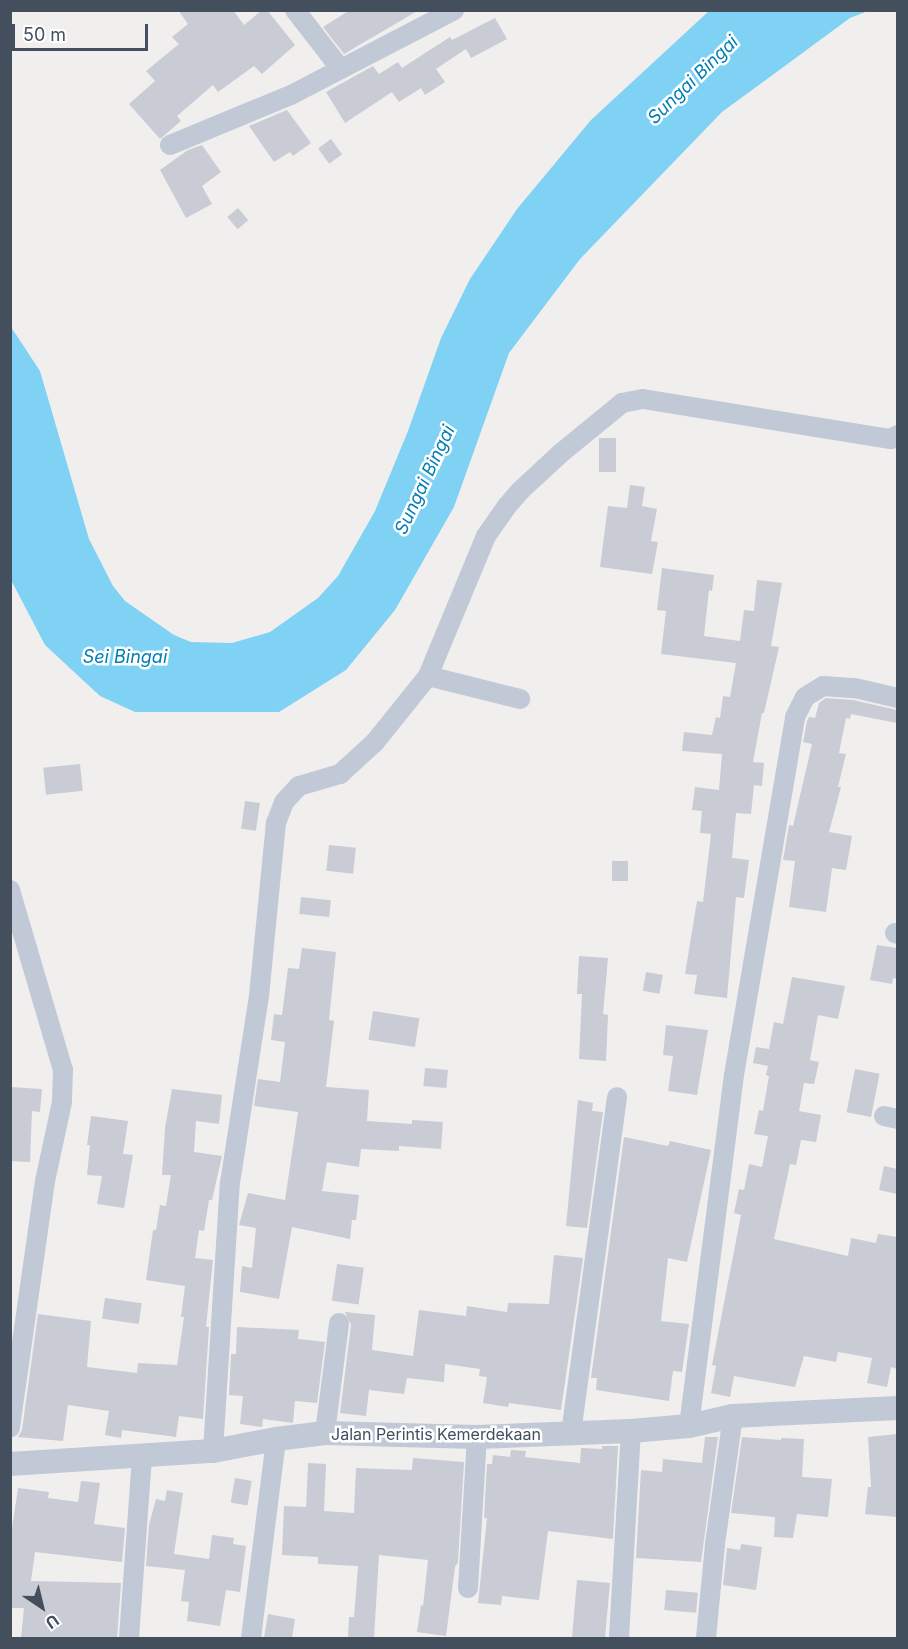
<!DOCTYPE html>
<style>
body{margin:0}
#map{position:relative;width:908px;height:1649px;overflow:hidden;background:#f1eeee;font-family:Inter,sans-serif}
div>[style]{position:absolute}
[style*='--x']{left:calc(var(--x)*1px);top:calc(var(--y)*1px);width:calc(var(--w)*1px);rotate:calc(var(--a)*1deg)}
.water>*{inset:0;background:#80d2f5}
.building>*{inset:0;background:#c9ccd4;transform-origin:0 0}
.minor>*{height:20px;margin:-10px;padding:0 10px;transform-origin:10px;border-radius:10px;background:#c0c9d5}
.tertiary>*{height:24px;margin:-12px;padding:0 12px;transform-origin:12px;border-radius:12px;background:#c0c9d5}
span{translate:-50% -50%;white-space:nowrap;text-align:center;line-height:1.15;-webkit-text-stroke:5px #fff;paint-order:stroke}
.street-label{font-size:16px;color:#444f5e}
.water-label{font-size:18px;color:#007eb5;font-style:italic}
.frame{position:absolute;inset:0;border:12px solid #444f5e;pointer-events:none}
.north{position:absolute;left:12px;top:1577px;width:60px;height:60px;-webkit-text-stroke:4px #fff;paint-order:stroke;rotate:145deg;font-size:16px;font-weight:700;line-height:24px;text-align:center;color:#444f5e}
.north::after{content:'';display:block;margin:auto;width:21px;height:27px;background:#444f5e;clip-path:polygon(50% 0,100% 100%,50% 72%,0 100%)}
.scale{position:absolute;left:12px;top:24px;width:136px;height:27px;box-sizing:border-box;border:3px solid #444f5e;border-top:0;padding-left:8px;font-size:18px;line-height:21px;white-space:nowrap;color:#444f5e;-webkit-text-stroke:4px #fff;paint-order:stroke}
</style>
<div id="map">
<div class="water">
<div style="clip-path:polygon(709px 11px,868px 11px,850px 18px,722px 112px,580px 259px,509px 353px,454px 507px,395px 610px,346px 670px,279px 712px,135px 712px,100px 696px,45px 645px,11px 580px,11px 327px,40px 371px,89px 539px,113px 586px,125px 601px,174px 635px,191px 642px,232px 643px,270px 632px,318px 598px,338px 576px,375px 511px,408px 431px,441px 338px,470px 279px,517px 209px,591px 120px)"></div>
</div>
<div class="building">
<div style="clip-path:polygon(178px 10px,233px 10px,244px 25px,262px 10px,267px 10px,295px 45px,262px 74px,254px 66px,218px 92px,213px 85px,177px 116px,181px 121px,160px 139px,129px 104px,155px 81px,146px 71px,179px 44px,172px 37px,188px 24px)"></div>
<div style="clip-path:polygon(350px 10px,419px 10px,344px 54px,323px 27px)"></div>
<div style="clip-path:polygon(495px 18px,507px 39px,471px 58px,466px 49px,436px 69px,445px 82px,425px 95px,421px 88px,399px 102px,392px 92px,345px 123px,326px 92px,373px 66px,379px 74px,398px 62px,402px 68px,450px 37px,452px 40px)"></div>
<div style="clip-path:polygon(287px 110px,311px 143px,293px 156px,290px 152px,274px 162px,249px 126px)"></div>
<div style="left:331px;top:139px;width:19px;height:16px;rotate:54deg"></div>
<div style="clip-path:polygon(202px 145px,221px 172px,202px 186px,212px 204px,186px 218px,160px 170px,188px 150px)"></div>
<div style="left:238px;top:208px;width:16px;height:14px;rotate:50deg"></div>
<div style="left:599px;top:438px;width:17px;height:34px"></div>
<div style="clip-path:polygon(630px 485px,645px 487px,642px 506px,657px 509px,651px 541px,658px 542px,652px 574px,600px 567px,608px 506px,627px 508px)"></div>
<div style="clip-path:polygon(662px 568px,714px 575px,712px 591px,709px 590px,704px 636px,740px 641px,744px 610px,754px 611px,757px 580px,782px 583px,771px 646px,779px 647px,764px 713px,762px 713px,753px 762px,764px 763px,762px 786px,754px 785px,751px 814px,736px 813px,732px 858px,749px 860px,744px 898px,736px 897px,727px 998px,694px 994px,697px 975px,685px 974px,697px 901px,703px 902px,711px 834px,700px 833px,702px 811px,692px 810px,695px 787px,719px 790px,722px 754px,682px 751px,684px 732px,712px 735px,716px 717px,720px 718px,723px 696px,730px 697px,736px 663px,661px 654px,666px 611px,657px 610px)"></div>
<div style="clip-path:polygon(826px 698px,853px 700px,897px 710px,897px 723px,851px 714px,850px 719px,846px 718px,839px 753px,846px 754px,838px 787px,841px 787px,829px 832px,852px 836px,846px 870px,832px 868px,826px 912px,789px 907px,795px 861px,783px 860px,789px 825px,793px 826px,812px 744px,803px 742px,807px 721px,809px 717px,815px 718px,819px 703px)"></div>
<div style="left:80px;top:764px;width:27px;height:37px;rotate:84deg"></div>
<div style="left:245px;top:801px;width:15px;height:28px;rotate:8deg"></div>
<div style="left:329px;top:845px;width:27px;height:26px;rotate:6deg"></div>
<div style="left:612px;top:861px;width:16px;height:20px"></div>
<div style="left:301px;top:897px;width:30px;height:17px;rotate:6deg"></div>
<div style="clip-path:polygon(877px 945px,897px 948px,897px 979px,893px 978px,892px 984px,870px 980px)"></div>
<div style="clip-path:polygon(302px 948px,336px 952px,329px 1020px,334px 1021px,326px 1087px,369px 1090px,367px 1121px,412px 1124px,412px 1120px,443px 1122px,441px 1149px,399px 1146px,399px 1151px,361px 1149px,359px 1167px,327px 1162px,322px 1191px,359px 1195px,356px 1220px,352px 1220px,350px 1239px,292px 1227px,279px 1299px,240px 1292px,242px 1266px,252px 1268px,256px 1228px,239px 1225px,248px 1193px,285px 1200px,298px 1112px,254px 1106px,258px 1079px,280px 1082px,285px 1042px,271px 1040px,274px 1014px,282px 1015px,288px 968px,299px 969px)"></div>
<div style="clip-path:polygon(579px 956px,608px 958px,603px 1014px,608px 1015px,606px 1061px,579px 1059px,582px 994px,577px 994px)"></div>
<div style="left:646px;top:972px;width:17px;height:19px;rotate:10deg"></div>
<div style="clip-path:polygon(792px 977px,845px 986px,838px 1019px,818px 1015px,810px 1060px,819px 1062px,814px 1084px,804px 1083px,799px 1111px,821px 1115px,816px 1142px,801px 1140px,796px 1165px,790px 1164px,774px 1239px,848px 1256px,851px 1238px,876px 1243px,878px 1234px,897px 1237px,897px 1369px,891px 1367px,887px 1387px,867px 1383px,872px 1358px,838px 1352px,836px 1362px,804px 1356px,795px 1387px,734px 1376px,730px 1397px,711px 1393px,716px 1366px,712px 1365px,741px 1215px,734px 1213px,739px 1189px,744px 1190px,749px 1164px,762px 1167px,768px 1136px,754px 1134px,759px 1110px,763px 1111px,769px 1076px,766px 1075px,768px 1066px,753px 1063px,756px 1047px,769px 1049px,774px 1022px,783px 1024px)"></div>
<div style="left:373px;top:1011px;width:47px;height:29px;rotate:9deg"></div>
<div style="clip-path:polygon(666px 1025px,708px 1030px,697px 1095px,668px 1091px,673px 1056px,663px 1055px)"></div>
<div style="left:425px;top:1068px;width:23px;height:18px;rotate:5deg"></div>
<div style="left:855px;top:1069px;width:25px;height:44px;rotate:11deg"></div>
<div style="clip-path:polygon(10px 1087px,42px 1089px,40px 1112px,32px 1111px,30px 1162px,10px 1161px)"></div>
<div style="clip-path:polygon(172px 1089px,222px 1095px,219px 1124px,196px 1121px,194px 1152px,222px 1156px,212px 1200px,209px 1200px,204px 1231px,199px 1230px,195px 1258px,213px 1260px,206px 1327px,209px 1327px,203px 1419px,179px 1416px,176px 1437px,122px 1430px,121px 1438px,105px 1435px,109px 1411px,68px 1405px,63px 1441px,18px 1437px,22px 1430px,38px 1314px,91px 1321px,87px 1367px,137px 1373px,138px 1363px,177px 1365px,184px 1317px,181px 1317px,185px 1286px,146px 1280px,153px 1230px,156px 1230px,160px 1205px,166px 1206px,171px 1175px,162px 1175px,165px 1128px)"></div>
<div style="clip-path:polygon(578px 1100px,593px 1103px,592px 1111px,603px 1112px,587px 1228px,566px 1226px)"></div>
<div style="clip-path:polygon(91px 1116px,128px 1121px,123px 1154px,133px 1155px,124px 1208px,97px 1204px,102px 1176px,87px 1175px,90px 1145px,87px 1145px)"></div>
<div style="clip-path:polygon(624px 1137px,668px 1146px,670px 1141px,711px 1150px,687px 1262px,668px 1258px,661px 1321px,689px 1324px,682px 1372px,673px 1371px,669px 1401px,596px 1390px,597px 1378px,591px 1378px)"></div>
<div style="clip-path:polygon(884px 1166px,897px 1169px,897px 1194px,879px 1190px)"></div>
<div style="clip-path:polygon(554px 1255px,583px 1258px,561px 1410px,509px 1403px,508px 1407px,483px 1403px,487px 1377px,479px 1376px,480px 1369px,445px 1364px,444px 1382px,407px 1378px,404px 1394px,369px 1390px,366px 1416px,340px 1413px,351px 1325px,345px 1312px,375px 1315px,372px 1350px,413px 1356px,419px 1310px,466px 1316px,467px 1306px,507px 1312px,508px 1303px,549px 1304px)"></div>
<div style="left:337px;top:1264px;width:27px;height:37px;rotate:8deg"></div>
<div style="left:105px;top:1298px;width:37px;height:21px;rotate:8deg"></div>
<div style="clip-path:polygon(237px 1327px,299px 1330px,298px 1339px,325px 1342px,317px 1403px,295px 1401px,293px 1423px,263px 1419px,262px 1427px,240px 1424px,243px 1396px,229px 1395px,231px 1354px,236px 1354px)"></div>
<div style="clip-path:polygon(897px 1434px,897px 1517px,865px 1514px,868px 1487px,871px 1487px,868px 1437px)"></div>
<div style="clip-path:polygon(705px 1437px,718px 1437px,701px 1562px,636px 1558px,641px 1470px,662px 1472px,663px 1459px,702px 1463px)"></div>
<div style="clip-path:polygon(742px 1437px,781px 1440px,781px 1438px,804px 1439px,802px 1477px,832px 1479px,828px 1517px,797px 1514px,793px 1538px,774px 1537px,775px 1517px,731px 1513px)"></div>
<div style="clip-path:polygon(602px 1446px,618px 1446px,613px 1539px,548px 1531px,539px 1600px,502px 1596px,501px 1605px,478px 1603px,487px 1518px,484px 1518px,487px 1464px,492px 1464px,493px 1455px,510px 1457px,511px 1450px,526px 1451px,525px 1457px,580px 1463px,581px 1448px,602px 1449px)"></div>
<div style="clip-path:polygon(413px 1458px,464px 1462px,458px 1562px,455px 1567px,446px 1636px,417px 1632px,421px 1605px,423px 1606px,428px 1560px,379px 1555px,374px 1638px,348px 1638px,349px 1617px,354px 1617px,358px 1566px,318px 1564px,318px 1557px,282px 1555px,284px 1506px,306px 1507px,308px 1463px,326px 1464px,324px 1511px,354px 1513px,356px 1468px,412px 1470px)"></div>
<div style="left:235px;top:1478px;width:17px;height:25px;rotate:10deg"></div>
<div style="clip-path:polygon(81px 1481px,100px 1483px,94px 1524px,125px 1528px,122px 1562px,35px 1552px,31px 1581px,121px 1583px,117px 1638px,21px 1638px,24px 1608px,10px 1608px,10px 1542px,18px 1488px,49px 1492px,48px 1498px,78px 1502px)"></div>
<div style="clip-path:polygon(167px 1490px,183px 1493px,174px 1554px,209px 1559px,212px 1535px,234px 1538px,233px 1544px,246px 1546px,240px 1592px,226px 1590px,220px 1626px,187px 1621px,189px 1602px,181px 1601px,185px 1570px,146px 1566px,149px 1525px,156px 1499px,165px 1501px)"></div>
<div style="clip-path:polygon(741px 1544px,762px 1547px,756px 1590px,723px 1585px,727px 1548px,740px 1550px)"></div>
<div style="left:577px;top:1580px;width:33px;height:58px;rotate:5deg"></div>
<div style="left:666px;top:1590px;width:32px;height:20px;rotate:5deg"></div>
<div style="clip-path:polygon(268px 1614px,295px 1619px,292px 1638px,264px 1638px)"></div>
</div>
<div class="minor">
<div style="--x:295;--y:10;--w:73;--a:52.2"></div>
<div style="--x:170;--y:145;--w:131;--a:-22.5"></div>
<div style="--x:291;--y:95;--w:184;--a:-27.5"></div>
<div style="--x:428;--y:676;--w:95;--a:14"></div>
<div style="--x:10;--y:890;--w:188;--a:73.6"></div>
<div style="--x:63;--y:1070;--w:32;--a:92"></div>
<div style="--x:62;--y:1102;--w:81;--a:102.1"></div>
<div style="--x:45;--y:1181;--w:249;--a:98.1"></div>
<div style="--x:895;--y:933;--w:3;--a:18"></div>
<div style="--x:884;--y:1116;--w:14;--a:12"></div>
<div style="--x:689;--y:1426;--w:354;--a:-82.7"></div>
<div style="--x:734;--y:1075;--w:363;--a:-80.3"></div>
<div style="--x:795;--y:717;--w:22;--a:-63"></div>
<div style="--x:805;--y:697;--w:21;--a:-31"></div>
<div style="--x:823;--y:686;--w:32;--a:4"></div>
<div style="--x:855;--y:688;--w:44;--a:13.1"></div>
<div style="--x:325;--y:1433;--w:111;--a:-82.7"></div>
<div style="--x:571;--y:1433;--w:339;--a:-82.2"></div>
<div style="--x:213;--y:1451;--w:269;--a:-86.4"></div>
<div style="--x:230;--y:1183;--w:189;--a:-81.2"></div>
<div style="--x:259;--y:996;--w:174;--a:-84.4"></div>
<div style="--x:276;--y:823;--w:22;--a:-69"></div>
<div style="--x:284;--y:802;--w:22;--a:-47"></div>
<div style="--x:299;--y:786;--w:43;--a:-16.3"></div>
<div style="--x:340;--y:774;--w:47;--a:-42.4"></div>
<div style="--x:375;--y:742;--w:85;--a:-51.2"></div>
<div style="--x:428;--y:676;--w:152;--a:-67.5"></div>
<div style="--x:486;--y:536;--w:37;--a:-55"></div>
<div style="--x:507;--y:506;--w:21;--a:-49"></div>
<div style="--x:521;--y:490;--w:54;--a:-42.8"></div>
<div style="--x:561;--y:453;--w:79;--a:-39.3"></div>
<div style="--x:622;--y:403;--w:21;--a:-11"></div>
<div style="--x:643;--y:399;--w:251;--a:9.2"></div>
<div style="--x:891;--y:439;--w:8;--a:-30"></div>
<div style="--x:468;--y:1588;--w:151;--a:-86.6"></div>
<div style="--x:129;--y:1638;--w:183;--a:-85.9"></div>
<div style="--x:251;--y:1638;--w:201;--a:-82.8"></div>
<div style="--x:619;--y:1638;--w:207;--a:-86.7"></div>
<div style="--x:706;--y:1638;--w:94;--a:-84.5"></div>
<div style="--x:715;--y:1544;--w:129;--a:-82"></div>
</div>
<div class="tertiary">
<div style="--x:10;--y:1464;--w:203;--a:-3.7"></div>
<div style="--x:213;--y:1451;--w:64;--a:-10.8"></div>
<div style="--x:276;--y:1439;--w:49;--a:-7"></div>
<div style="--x:325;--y:1433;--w:152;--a:1.5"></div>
<div style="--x:477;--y:1437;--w:154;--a:-2.2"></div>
<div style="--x:631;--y:1431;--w:58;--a:-4.9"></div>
<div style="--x:689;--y:1426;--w:45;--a:-12.8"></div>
<div style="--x:733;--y:1416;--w:165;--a:-2.8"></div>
</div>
<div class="street-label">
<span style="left:436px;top:1434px">Jalan Perintis Kemerdekaan</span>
</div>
<div class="water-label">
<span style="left:693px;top:80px;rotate:-44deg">Sungai Bingai</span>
<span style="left:425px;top:480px;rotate:-65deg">Sungai Bingai</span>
<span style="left:125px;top:657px">Sei Bingai</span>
</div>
<div class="frame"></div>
<div class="north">U</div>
<div class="scale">50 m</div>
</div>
